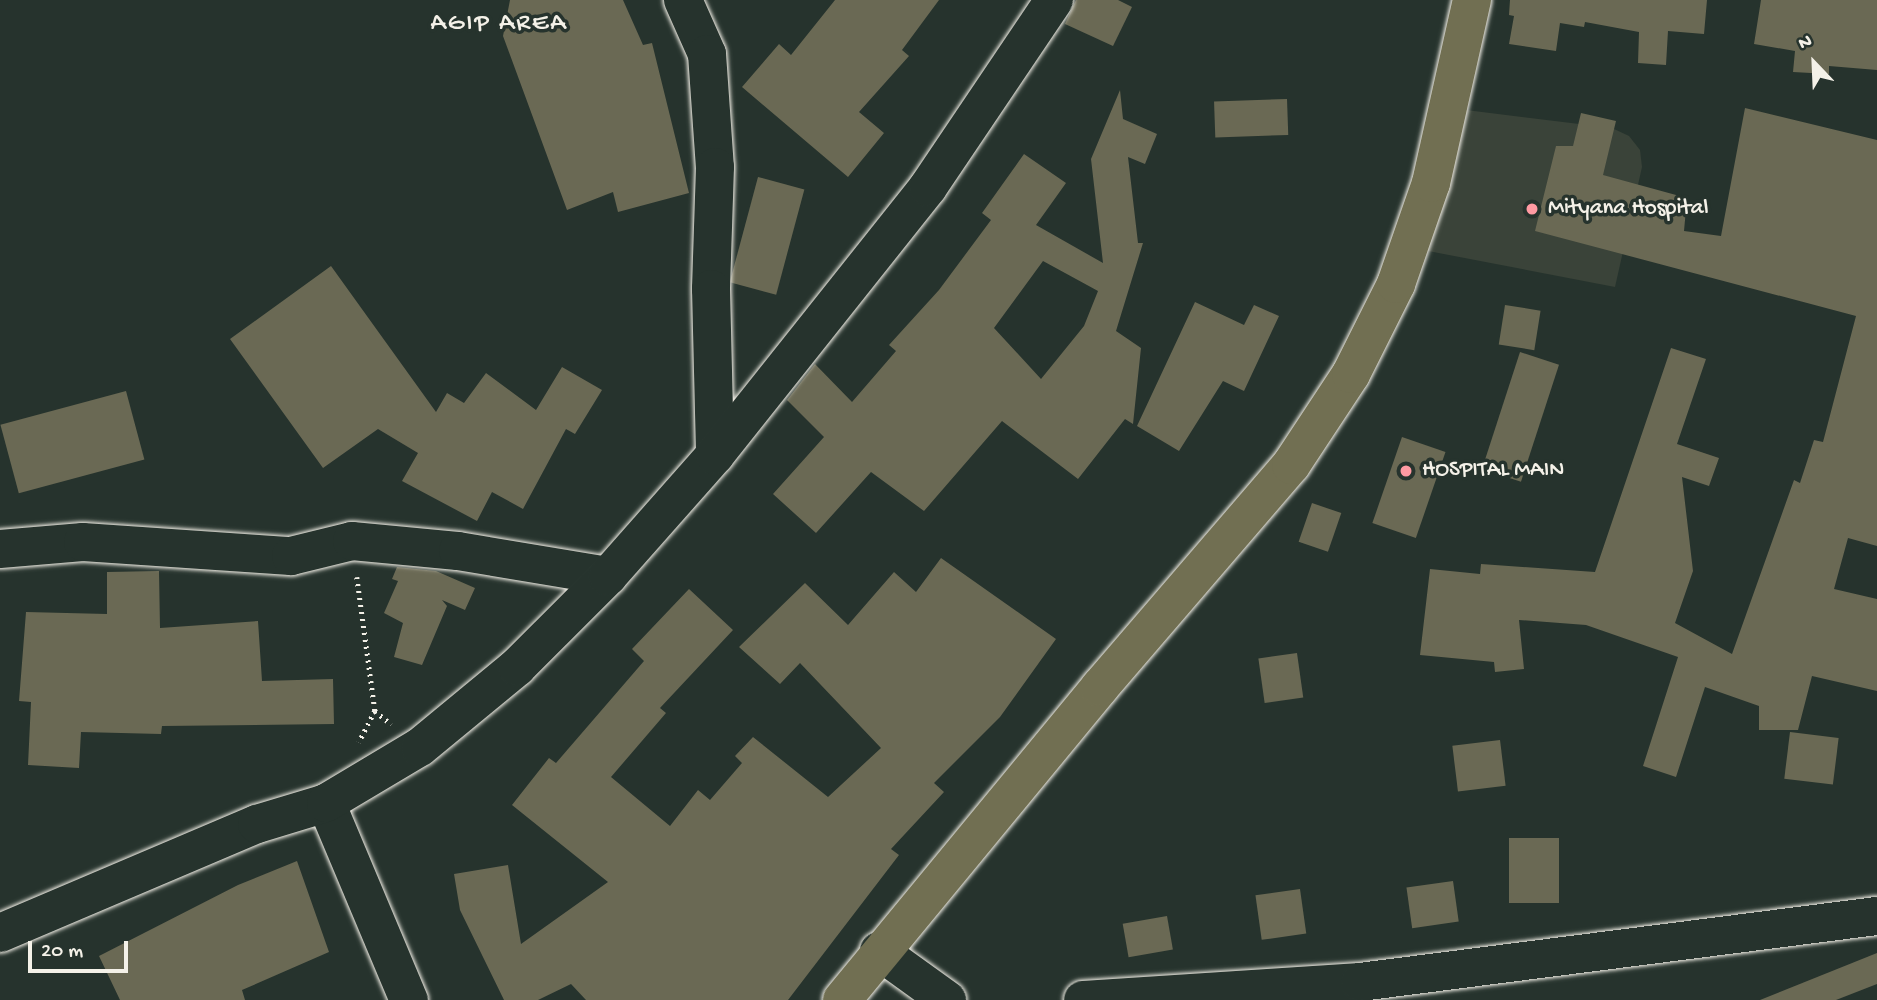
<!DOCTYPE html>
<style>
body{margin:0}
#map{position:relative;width:1877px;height:1000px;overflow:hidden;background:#26332d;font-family:"Gochi Hand",sans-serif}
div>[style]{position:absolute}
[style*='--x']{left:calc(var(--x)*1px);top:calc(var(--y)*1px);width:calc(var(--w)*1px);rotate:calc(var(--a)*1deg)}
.built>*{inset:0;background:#3a4339}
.building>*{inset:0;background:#6a6954;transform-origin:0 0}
.path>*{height:4.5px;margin-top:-2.25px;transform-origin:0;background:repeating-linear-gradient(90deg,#f4f1e8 0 2px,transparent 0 7px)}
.roads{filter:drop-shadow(0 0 2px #f4f1e8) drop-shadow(0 0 2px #f4f1e8)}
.minor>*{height:38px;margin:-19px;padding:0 19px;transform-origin:19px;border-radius:19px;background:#26332d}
.major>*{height:38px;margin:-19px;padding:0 19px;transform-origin:19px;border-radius:19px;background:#716f52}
.dots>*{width:19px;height:19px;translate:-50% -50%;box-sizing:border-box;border:4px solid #26332d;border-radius:50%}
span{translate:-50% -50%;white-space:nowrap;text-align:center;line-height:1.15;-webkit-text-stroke:7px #26332d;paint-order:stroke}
.poi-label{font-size:23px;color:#f4f1e8}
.left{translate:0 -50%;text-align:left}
.quarter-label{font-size:26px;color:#f4f1e8;letter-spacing:2px}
.north{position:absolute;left:1779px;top:28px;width:70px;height:70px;-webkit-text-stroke:5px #26332d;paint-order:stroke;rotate:337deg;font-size:19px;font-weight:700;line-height:28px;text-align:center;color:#f4f1e8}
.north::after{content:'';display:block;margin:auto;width:24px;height:32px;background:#f4f1e8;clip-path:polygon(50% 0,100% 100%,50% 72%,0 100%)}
.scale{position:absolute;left:28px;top:941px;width:100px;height:32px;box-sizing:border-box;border:4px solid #f4f1e8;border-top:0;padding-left:9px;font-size:21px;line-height:24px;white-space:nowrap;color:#f4f1e8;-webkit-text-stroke:5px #26332d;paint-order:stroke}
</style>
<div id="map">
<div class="built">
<div style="clip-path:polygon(1450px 108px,1612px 128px,1629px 136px,1640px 150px,1642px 167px,1615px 287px,1423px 250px)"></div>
</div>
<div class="building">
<div style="clip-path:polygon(510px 0,623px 0,643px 45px,652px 43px,689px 193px,618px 212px,613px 192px,567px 210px,503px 36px)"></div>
<div style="clip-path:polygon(835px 0,939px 0,902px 50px,909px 56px,859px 112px,884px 133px,848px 177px,742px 87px,779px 44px,791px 55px)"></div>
<div style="clip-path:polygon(1076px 0,1118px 0,1132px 7px,1113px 46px,1065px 24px)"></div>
<div style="clip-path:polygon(1510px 0,1707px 0,1704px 34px,1668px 31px,1666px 65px,1638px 63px,1639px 32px,1585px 22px,1584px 27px,1560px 23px,1556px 51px,1509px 44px,1514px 16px,1509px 15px)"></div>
<div style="clip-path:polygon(1761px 0,1877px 0,1877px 70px,1829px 66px,1829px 74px,1793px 72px,1795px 51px,1754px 44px)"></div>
<div style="clip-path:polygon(evenodd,1120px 90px,1123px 119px,1157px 134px,1145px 164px,1128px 157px,1138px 243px,1143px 243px,1116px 331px,1141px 348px,1133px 424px,1125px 419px,1078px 479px,1002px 421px,924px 511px,871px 472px,816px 533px,773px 494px,824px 437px,787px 400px,815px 364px,852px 402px,896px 351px,889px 345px,939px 290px,991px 220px,982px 213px,1024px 154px,1066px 183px,1036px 225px,1103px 263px,1091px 159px,1120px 90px,1043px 261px,1098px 291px,1084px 326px,1041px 379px,994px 328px,1043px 261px)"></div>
<div style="left:1287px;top:99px;width:36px;height:73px;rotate:88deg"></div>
<div style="clip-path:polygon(1745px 108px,1877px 140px,1877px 546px,1848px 538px,1834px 589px,1877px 599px,1877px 691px,1812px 676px,1798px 730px,1759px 730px,1759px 706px,1705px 687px,1676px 777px,1643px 766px,1678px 657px,1586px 625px,1519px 620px,1524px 669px,1495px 672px,1494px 662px,1420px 655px,1430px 569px,1480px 574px,1481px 564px,1595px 572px,1671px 348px,1706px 359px,1677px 444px,1719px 458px,1709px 486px,1682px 477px,1693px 571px,1675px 623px,1732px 654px,1794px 480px,1800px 483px,1814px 440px,1823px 442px,1856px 316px,1535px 231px,1556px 146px,1573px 146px,1581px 113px,1616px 121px,1603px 175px,1687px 198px,1684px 231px,1721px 236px)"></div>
<div style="left:758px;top:177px;width:48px;height:109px;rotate:15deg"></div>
<div style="clip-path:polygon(331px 266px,436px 412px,447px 393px,464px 403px,486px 373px,536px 410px,562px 367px,602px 390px,575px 434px,566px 429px,523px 509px,492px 492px,477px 521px,402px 481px,418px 453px,378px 429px,323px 468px,230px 339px)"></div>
<div style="clip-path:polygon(1195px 302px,1244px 325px,1254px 305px,1279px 316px,1244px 391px,1223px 381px,1179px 451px,1137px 426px)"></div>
<div style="left:1505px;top:305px;width:36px;height:40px;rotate:9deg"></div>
<div style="left:1520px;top:352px;width:41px;height:123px;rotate:18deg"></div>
<div style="left:126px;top:391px;width:71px;height:130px;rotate:75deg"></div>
<div style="left:1402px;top:437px;width:46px;height:91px;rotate:19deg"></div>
<div style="left:1312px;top:503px;width:31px;height:41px;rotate:19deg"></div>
<div style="clip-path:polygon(941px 558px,1056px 639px,1000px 717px,934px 783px,944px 792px,891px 849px,899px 855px,788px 1000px,586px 1000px,571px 984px,538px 1000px,504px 1000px,460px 910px,454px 874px,508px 865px,521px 944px,608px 882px,512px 805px,549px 758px,556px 763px,644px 661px,632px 649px,689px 589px,733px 630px,660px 708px,666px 713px,611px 777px,670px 826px,698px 790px,710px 800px,742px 763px,735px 756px,753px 737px,828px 797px,881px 748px,800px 663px,780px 684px,739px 647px,805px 583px,848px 625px,894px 572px,916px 592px)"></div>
<div style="clip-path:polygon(397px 567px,436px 571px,475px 588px,465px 610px,442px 600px,447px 606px,422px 665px,394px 657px,403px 623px,384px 613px,398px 581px,392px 579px)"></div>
<div style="clip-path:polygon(159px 571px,160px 628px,258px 621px,262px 681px,333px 679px,334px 724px,162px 726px,161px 734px,81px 732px,79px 768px,28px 765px,31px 702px,19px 701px,26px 612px,107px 614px,107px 572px)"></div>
<div style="left:1297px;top:653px;width:45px;height:39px;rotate:82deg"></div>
<div style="left:1790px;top:732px;width:49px;height:47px;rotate:7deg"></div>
<div style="left:1500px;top:740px;width:46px;height:48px;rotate:83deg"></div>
<div style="left:1509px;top:838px;width:50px;height:65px"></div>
<div style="clip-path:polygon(297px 861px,329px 952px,242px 990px,245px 1000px,120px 1000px,99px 956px,238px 885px)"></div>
<div style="left:1453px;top:881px;width:41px;height:47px;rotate:82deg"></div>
<div style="left:1300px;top:889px;width:45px;height:45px;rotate:82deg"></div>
<div style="left:1167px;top:916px;width:34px;height:45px;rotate:80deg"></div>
<div style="clip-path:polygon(1877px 953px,1877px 984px,1836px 1000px,1760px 1000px)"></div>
</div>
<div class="path">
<div style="--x:357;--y:577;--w:135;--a:82.3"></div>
<div style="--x:375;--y:711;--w:35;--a:117"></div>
<div style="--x:375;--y:711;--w:21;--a:39"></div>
</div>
<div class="roads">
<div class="minor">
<div style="--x:683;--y:0;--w:59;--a:66"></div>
<div style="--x:707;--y:54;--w:113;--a:86"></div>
<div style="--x:715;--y:167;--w:122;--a:91.9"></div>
<div style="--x:711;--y:289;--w:166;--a:88.6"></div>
<div style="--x:0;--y:549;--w:83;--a:-4.8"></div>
<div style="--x:83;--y:542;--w:208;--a:3.9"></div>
<div style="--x:291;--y:556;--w:63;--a:-13.8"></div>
<div style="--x:352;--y:541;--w:106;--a:5.4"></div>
<div style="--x:458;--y:551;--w:152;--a:9.5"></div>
<div style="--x:326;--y:803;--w:214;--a:67.2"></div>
<div style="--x:0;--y:933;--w:279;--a:-23"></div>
<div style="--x:257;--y:824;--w:72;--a:-16.9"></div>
<div style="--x:326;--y:803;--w:109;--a:-30.8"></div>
<div style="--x:420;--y:747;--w:126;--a:-39.5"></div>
<div style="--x:517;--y:667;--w:129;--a:-45"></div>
<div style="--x:608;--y:576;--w:162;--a:-48.5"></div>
<div style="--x:715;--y:455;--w:342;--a:-51.5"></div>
<div style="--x:928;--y:187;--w:225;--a:-56"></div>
<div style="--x:879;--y:951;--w:84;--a:35.8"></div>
<div style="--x:1083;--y:1000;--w:278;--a:-3.7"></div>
<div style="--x:1360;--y:982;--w:521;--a:-7.28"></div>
</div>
<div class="major">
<div style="--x:842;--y:1000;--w:406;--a:-50.5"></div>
<div style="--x:1100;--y:687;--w:293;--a:-49.3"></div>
<div style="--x:1291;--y:465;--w:109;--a:-56.6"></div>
<div style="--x:1351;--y:374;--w:101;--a:-63.4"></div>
<div style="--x:1396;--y:284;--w:107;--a:-70.9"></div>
<div style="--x:1431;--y:183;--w:188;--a:-77.4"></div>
</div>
</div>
<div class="dots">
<div style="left:1532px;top:209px;background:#ff9aa2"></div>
<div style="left:1406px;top:471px;background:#ff9aa2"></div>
</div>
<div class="poi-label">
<span class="left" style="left:1548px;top:209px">Mityana Hospital</span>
<span class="left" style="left:1422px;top:471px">HOSPITAL MAIN</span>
</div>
<div class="quarter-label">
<span style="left:499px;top:25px">AGIP AREA</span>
</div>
<div class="north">N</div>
<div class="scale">20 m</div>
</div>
